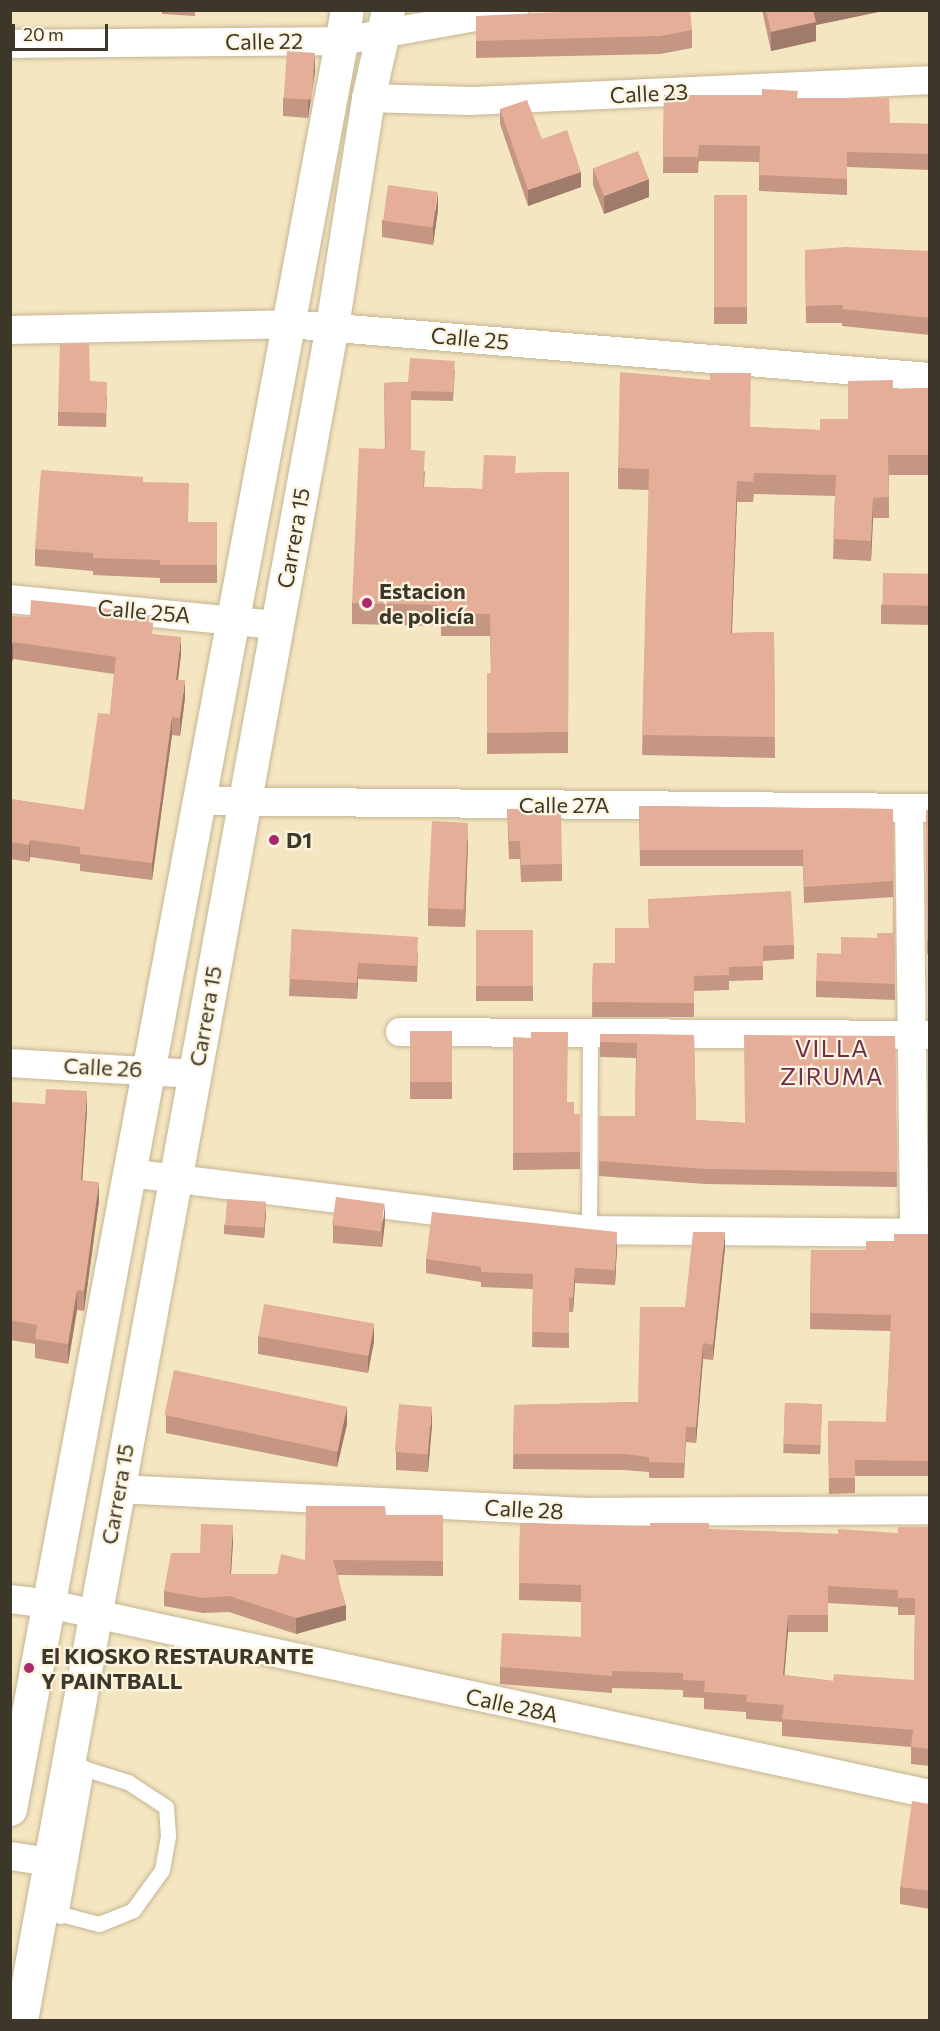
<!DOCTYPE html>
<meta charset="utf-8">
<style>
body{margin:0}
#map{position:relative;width:940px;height:2031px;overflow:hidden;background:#f5e6c2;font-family:Commissioner,sans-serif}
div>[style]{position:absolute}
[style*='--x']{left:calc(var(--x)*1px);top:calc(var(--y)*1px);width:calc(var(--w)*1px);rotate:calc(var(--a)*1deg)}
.roads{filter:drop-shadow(0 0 2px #c4b693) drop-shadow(0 0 2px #c4b693)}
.lane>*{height:15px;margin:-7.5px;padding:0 7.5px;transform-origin:7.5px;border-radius:7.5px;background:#fff}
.street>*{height:28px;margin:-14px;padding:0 14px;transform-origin:14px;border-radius:14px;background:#fff}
.secondary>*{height:33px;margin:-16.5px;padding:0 16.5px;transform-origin:16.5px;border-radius:16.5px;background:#fff}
.wall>*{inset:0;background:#c49683;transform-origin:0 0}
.shaded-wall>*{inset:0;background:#a07a6a}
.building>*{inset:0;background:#e4ae98;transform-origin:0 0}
.dots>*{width:16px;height:16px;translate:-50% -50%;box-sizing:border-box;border:3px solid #fdf4df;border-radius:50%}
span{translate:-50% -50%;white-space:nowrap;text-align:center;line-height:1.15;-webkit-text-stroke:4.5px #fdf4df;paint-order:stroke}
.street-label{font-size:22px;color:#3d3729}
.poi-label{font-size:22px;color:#3d3729;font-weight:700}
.left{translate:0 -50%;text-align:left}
.neighbourhood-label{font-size:24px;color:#6e2d4c;letter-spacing:1.5px}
.frame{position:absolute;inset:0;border:12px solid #3d3729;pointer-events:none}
.scale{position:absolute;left:12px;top:24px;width:96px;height:27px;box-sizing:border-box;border:3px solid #3d3729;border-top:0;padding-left:8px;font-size:18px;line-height:21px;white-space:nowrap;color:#3d3729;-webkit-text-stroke:4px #fdf4df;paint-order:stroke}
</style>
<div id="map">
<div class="roads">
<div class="lane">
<div style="--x:589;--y:1230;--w:198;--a:-89.7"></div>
<div style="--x:41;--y:1909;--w:60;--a:14.5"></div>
<div style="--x:99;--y:1924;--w:37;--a:-22"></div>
<div style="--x:133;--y:1910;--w:49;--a:-54.1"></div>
<div style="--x:162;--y:1870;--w:35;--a:-80"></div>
<div style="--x:168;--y:1836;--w:29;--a:-94"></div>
<div style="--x:166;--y:1807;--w:45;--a:-146.7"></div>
<div style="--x:128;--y:1782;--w:44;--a:-162.8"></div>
<div style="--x:86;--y:1769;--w:20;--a:-147"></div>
<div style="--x:60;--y:1916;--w:149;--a:-80"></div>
</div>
<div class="street">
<div style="--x:10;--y:44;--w:332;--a:-0.5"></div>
<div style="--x:342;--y:41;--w:175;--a:-10.2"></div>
<div style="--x:368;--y:98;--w:104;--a:1.7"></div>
<div style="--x:472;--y:101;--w:458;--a:-2.6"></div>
<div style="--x:10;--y:330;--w:278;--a:-1.2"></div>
<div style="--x:288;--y:324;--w:644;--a:4.72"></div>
<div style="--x:10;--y:599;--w:268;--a:5.6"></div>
<div style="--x:199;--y:801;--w:731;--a:0.55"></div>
<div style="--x:909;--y:808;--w:426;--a:89.3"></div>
<div style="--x:400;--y:1032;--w:530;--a:0.32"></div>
<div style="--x:10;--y:1063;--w:185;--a:3.4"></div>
<div style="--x:130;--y:1173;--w:463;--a:7.1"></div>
<div style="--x:589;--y:1230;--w:341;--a:0.5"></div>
<div style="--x:118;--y:1489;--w:469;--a:2.8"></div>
<div style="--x:586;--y:1512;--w:344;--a:-0.3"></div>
<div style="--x:10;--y:1599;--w:39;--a:7"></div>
<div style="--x:49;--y:1604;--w:901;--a:12.17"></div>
<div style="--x:10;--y:1856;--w:40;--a:8.5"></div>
</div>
<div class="secondary">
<div style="--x:10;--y:1809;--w:1830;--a:-79.39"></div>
<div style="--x:21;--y:2020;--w:1722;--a:-79.6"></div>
<div style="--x:332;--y:326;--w:231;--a:-81"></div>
<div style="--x:368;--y:98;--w:90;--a:-77.2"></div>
</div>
</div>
<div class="wall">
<div style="clip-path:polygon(162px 10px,195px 10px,195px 16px,162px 14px)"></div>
<div style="clip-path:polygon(762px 10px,888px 10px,816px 25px,816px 41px,771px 51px)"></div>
<div style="clip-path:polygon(476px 16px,692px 30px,692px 48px,660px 54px,476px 58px)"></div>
<div style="clip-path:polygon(315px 71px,308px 118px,283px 116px,283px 98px)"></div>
<div style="clip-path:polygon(664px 95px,798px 98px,890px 123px,930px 124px,930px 170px,847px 167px,847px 195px,759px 191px,759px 162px,699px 161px,698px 173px,663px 173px)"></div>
<div style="clip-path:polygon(500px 109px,542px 139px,581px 187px,528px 206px,500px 124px)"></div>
<div style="clip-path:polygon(593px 168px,649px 197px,604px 214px,593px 185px)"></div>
<div style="left:714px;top:195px;width:33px;height:129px"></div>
<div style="clip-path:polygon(438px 210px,433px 245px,382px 237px,382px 220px)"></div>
<div style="clip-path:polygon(805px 250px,930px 251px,930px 335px,842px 326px,842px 323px,806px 323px)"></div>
<div style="clip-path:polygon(455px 370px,453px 401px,411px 400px,411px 450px,425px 472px,424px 487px,482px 489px,516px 473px,569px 472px,568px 753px,487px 754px,487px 673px,491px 673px,490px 636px,441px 636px,441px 626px,352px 624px,352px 603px,385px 449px,384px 383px,408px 382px)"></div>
<div style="clip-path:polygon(90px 381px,107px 396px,106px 427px,58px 426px,58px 412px)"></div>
<div style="clip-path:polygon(930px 388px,930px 475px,889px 475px,889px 518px,873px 518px,871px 561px,833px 559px,835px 496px,754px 494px,753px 502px,737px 502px,732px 633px,774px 632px,775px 758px,642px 755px,649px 490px,618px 489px,618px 468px,751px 427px,820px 430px,848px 419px,893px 389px)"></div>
<div style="clip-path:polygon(143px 482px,188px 522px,217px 522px,217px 583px,160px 583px,160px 578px,93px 575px,93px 571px,35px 566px,35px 549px)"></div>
<div style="clip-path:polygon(930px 574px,930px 625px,881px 624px,881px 605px)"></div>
<div style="clip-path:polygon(10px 616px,154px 634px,181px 654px,178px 680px,185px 698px,180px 736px,172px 735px,152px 880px,80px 871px,80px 864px,30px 857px,29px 862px,10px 859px,10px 799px,84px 810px,110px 714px,114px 674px,13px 659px)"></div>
<div style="clip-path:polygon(639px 806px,893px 809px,895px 1000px,816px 997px,816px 981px,841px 954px,877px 938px,893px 933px,893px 897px,804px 903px,803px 866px,640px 866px)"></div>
<div style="clip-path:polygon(507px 809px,562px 864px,562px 881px,521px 882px,520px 859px,509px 859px)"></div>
<div style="clip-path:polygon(926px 810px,930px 810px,930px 954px,927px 954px)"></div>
<div style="clip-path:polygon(468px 840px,465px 927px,428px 926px,428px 908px)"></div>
<div style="clip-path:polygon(648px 899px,794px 945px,794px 959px,763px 961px,763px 980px,729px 981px,729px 990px,694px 991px,694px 1017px,592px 1017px,593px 963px,615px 963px,649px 928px)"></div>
<div style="clip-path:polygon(292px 929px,418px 953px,417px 982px,358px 979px,357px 999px,289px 996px)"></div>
<div style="left:476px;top:930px;width:57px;height:71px"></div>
<div style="left:410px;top:1031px;width:42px;height:68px"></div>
<div style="clip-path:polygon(600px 1034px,694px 1035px,696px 1120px,745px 1123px,895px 1036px,897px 1187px,705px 1184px,599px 1176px,599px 1116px,635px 1116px,636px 1058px,600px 1057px)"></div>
<div style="clip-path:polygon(513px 1037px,567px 1102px,574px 1114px,580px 1114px,580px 1169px,513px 1170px)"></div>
<div style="clip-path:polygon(10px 1102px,87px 1111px,82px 1180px,99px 1201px,84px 1311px,77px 1310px,68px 1364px,35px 1358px,35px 1344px,10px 1340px)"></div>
<div style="clip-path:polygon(266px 1212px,264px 1238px,224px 1234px,224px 1225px)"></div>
<div style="clip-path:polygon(385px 1221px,382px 1247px,333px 1243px,333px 1225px)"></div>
<div style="clip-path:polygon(930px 1234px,930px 1476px,855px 1476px,855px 1493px,829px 1494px,828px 1421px,886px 1422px,891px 1331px,810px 1329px,811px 1250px,866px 1250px,894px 1241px)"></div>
<div style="clip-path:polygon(617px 1247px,615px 1285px,575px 1283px,573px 1312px,569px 1312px,569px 1348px,532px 1347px,533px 1289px,481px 1287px,481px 1282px,426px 1273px,426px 1259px)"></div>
<div style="clip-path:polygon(725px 1248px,713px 1360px,703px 1359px,696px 1443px,686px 1442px,684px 1478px,649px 1478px,649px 1472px,624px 1470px,513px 1469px,514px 1405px,638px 1402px,685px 1307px)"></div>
<div style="clip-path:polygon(258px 1336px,374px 1341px,368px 1373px,258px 1354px)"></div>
<div style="left:785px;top:1403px;width:37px;height:50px;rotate:2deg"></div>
<div style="clip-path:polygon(166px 1415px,347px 1424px,337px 1467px,166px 1433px)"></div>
<div style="clip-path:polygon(432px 1425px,428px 1472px,396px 1470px,396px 1452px)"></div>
<div style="clip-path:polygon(386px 1515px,443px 1515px,443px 1576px,338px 1575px,346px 1620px,296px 1634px,229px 1612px,203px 1613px,164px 1606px,164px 1591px,200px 1553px,233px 1541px,231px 1574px,277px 1574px,305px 1560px)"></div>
<div style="clip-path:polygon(evenodd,520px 1523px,838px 1534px,898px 1533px,930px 1527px,930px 1766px,911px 1764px,911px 1747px,782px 1736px,782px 1722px,746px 1719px,746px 1712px,704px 1709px,704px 1698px,683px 1697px,683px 1690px,612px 1688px,612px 1693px,500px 1684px,500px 1667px,581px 1637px,581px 1602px,519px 1600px,520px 1523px,828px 1603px,898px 1607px,898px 1615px,915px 1615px,914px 1680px,833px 1681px,784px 1675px,788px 1632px,828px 1632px,828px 1603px)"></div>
<div style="clip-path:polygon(930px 1804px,930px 1909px,900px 1904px,900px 1887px)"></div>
</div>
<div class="shaded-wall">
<div style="clip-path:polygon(812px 10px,888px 10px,816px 25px,816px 41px,771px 51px,771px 32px)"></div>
<div style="clip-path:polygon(315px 53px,315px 71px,308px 118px,308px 100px)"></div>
<div style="clip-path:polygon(581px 172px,581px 187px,528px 206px,528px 190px)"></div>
<div style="clip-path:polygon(649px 179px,649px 197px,604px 214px,604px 196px)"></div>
<div style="clip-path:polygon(438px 192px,438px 210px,433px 245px,433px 228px)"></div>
<div style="clip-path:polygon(737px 481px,737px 502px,731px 653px,731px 633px)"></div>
<div style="clip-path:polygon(873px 498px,873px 518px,871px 561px,871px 541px)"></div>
<div style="clip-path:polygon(181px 637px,181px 654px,176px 697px,176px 680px)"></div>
<div style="clip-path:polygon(13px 642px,13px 659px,10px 670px,10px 653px)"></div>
<div style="clip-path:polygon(185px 680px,185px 698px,180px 736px,180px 718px)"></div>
<div style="clip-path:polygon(172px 717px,172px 735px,152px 880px,152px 863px)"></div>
<div style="clip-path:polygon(468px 823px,468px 840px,465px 927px,465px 909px)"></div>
<div style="clip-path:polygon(30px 840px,30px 857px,29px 862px,29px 845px)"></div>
<div style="clip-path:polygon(358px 963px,358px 979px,357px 999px,357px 983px)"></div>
<div style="clip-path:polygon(87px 1091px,87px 1111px,81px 1200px,81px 1180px)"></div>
<div style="clip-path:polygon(99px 1182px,99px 1201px,84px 1311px,84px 1291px)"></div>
<div style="clip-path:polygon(266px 1202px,266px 1212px,264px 1238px,264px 1229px)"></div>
<div style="clip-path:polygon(385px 1204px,385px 1221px,382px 1247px,382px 1230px)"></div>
<div style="clip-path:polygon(617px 1232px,617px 1247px,615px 1285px,615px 1270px)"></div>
<div style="clip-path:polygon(725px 1232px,725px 1248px,713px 1360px,713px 1345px)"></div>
<div style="clip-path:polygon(575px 1268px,575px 1283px,573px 1312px,573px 1298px)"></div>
<div style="clip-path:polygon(77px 1290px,77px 1310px,68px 1364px,68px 1344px)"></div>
<div style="clip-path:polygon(374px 1324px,374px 1341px,368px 1373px,368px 1356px)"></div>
<div style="clip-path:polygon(703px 1343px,703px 1359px,696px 1443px,696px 1427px)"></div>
<div style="clip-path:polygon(347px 1406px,347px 1424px,337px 1467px,337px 1450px)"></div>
<div style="clip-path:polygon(432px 1407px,432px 1425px,428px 1472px,428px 1454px)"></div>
<div style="clip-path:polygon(233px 1525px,233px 1541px,230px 1589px,230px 1574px)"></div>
<div style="clip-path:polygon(346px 1605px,346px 1620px,296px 1634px,296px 1618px)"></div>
<div style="clip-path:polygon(788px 1615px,788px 1632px,783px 1692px,783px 1675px)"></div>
</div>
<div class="building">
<div style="clip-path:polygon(603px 10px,690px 10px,692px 30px,660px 36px,476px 41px,476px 16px)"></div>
<div style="clip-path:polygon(766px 10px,813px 10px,816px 22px,771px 32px)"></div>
<div style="left:287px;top:51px;width:28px;height:47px;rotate:4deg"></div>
<div style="clip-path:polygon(762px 89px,798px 91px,797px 98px,889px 98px,890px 123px,930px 124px,930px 154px,847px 152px,847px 179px,759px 175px,760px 146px,699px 145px,698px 157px,663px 157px,664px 95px,762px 95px)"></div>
<div style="clip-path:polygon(527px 100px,542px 139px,567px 130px,581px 172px,528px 190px,500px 109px)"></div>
<div style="left:638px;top:151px;width:30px;height:48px;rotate:69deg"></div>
<div style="left:388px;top:185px;width:50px;height:36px;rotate:8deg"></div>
<div style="left:714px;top:195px;width:33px;height:112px"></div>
<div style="clip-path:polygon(846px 247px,930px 251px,930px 318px,842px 309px,843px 305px,806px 306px,805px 250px)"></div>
<div style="clip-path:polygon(89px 343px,90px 381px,107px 382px,106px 413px,58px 412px,60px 344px)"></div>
<div style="clip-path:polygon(410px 358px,455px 361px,453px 392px,411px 391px,411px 382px,408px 382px)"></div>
<div style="clip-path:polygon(620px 372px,710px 380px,710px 373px,751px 373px,750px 427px,820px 430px,820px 419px,848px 419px,848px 381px,893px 380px,893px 389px,930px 388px,930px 455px,888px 455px,889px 497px,873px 498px,871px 541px,833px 539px,836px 475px,754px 473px,753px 482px,737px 481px,731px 633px,774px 632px,775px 737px,642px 735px,649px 469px,618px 468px)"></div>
<div style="clip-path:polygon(411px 382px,411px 450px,425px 451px,423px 487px,482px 489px,484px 455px,516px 456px,515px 473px,569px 472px,568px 732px,487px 733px,487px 673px,491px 673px,490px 614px,441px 614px,441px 605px,352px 603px,359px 448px,386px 449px,384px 383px)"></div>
<div style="clip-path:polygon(41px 470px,143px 477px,143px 482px,189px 483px,188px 522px,217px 522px,217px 565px,160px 565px,160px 560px,93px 558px,93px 553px,35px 549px)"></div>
<div style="left:883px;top:573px;width:47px;height:32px;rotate:1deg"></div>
<div style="clip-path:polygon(31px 600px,89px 606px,154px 616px,152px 634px,181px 637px,176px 680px,185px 680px,180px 718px,172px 717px,152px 863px,80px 854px,80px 847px,30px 840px,29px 845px,10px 842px,10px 799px,84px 810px,98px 713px,110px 714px,116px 657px,13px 642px,10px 653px,10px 616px,30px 617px)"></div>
<div style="clip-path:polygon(639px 806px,893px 809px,895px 984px,816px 981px,817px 953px,841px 954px,841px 937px,877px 938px,877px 933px,893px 933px,893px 881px,804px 887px,803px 850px,640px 850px)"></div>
<div style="clip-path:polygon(561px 808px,562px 864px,521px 865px,520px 841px,509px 841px,507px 809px)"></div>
<div style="clip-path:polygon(926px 810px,930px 810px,930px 939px,927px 939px)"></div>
<div style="left:432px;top:821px;width:36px;height:87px;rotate:3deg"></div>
<div style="clip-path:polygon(791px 891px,794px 945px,763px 946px,763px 966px,729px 967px,729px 975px,694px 976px,694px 1003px,592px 1002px,593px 963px,615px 963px,615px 928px,649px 928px,648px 899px)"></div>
<div style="clip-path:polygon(292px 929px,418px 937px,417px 966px,358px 963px,357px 983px,289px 979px)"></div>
<div style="left:476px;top:930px;width:57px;height:56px"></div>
<div style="left:410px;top:1031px;width:42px;height:51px"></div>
<div style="clip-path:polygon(531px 1032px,568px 1032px,567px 1102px,574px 1102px,574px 1114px,580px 1114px,580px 1152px,513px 1153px,513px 1037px,531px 1038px)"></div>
<div style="clip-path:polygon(600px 1034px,694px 1035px,696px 1120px,745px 1123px,744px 1035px,895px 1036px,897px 1172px,705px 1169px,599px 1161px,599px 1116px,635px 1116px,637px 1043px,600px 1042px)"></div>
<div style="clip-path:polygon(928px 1047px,930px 1047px,930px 1134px)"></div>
<div style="clip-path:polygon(46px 1089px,87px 1091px,81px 1180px,99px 1182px,84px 1291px,77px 1290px,68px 1344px,35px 1339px,37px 1325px,10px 1320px,11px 1283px,10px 1283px,10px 1102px,45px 1104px)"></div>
<div style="left:336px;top:1197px;width:49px;height:28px;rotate:8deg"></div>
<div style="left:227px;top:1199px;width:39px;height:26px;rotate:4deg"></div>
<div style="clip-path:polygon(432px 1212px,617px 1232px,615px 1270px,575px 1268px,573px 1298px,569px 1297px,569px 1333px,532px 1332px,533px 1274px,481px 1272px,481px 1267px,426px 1259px)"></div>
<div style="clip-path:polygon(693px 1232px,725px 1232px,713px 1345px,703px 1343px,696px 1427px,686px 1427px,684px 1463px,649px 1462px,649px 1457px,624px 1454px,513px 1454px,514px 1405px,638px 1402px,640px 1307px,685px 1307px)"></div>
<div style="clip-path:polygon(894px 1234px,930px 1234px,930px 1461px,855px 1460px,855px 1478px,829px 1478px,828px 1421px,886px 1422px,891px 1315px,810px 1313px,811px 1250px,866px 1250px,866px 1241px,894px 1241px)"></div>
<div style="left:264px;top:1304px;width:112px;height:33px;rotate:10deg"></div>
<div style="left:174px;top:1370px;width:177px;height:46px;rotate:12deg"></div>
<div style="left:785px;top:1403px;width:37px;height:41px;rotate:2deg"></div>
<div style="left:399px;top:1404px;width:33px;height:48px;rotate:5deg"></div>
<div style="clip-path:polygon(306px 1506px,385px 1506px,386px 1515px,443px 1515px,443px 1561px,333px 1560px,346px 1605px,296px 1618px,229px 1596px,203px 1598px,164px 1591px,171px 1553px,200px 1553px,201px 1524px,233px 1525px,230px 1574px,277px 1574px,281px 1554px,305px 1560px)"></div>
<div style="clip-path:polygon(evenodd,520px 1523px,650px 1526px,650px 1523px,709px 1523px,709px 1529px,838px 1534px,838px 1529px,898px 1533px,898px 1527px,930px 1527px,930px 1749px,911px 1747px,913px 1730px,782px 1719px,784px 1705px,746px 1702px,747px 1695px,704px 1692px,705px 1681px,683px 1680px,683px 1673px,612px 1671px,612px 1676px,500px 1667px,502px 1633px,581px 1637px,581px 1585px,519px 1583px,520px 1523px,828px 1586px,898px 1590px,898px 1598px,915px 1598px,914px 1680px,834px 1674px,833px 1681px,783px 1675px,788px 1615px,828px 1615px,828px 1586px)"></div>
<div style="clip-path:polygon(912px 1801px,930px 1804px,930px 1891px,900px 1887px)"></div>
</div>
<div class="dots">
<div style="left:367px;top:603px;background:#ac276f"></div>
<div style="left:274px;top:840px;background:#ac276f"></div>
<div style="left:29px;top:1668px;background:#ac276f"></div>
</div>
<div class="street-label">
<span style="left:264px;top:41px;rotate:-1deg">Calle 22</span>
<span style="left:649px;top:93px;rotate:-3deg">Calle 23</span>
<span style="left:470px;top:338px;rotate:5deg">Calle 25</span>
<span style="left:293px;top:538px;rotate:-80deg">Carrera 15</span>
<span style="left:144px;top:611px;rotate:5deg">Calle 25A</span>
<span style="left:564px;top:805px">Calle 27A</span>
<span style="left:205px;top:1016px;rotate:-80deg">Carrera 15</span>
<span style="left:103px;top:1067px;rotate:3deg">Calle 26</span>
<span style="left:117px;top:1494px;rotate:-80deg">Carrera 15</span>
<span style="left:524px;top:1509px;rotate:3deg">Calle 28</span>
<span style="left:512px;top:1705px;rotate:12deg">Calle 28A</span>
</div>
<div class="poi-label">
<span class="left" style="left:379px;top:603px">Estacion<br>de policía</span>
<span class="left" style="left:286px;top:840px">D1</span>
<span class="left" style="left:41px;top:1668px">El KIOSKO RESTAURANTE<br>Y PAINTBALL</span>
</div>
<div class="neighbourhood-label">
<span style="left:832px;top:1062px">VILLA<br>ZIRUMA</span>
</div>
<div class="frame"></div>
<div class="scale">20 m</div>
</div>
